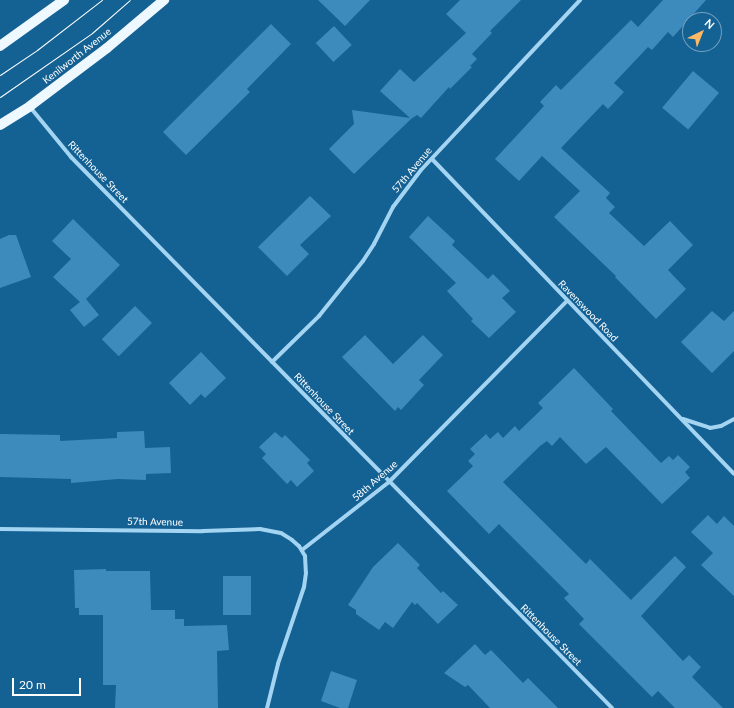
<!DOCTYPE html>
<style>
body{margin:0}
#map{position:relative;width:734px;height:708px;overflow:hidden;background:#146194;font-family:Lato,sans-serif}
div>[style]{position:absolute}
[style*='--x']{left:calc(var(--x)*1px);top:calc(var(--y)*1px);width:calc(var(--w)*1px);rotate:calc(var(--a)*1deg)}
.building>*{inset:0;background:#3d8bbc;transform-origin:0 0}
.street>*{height:4px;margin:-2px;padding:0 2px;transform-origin:2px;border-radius:2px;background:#a3d4f2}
.primary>*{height:10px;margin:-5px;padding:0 5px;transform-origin:5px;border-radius:5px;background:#eef8ff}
.tram>*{height:1px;margin:-0.5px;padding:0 0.5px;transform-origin:0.5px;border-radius:0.5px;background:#fff}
span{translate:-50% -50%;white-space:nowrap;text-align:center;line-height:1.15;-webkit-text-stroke:3px #146194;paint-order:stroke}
.street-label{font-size:10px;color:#fff}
.north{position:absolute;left:682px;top:12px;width:40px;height:40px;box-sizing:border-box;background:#146194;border:1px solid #72a0bf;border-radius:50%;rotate:43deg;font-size:11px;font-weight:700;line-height:16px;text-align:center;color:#fff}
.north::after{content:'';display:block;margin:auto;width:14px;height:18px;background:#ffb864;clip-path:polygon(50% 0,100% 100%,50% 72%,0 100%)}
.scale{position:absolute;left:12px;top:678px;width:69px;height:18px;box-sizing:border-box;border:2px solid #fff;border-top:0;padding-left:5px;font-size:12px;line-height:14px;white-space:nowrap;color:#fff;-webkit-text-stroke:3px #146194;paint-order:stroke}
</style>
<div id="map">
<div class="building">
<div style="clip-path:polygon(318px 0,370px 0,345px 26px)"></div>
<div style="clip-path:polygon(460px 0,521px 0,490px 31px,492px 33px,472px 54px,477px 59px,470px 66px,472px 67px,450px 89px,449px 87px,421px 118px,417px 115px,411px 119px,354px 174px,329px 149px,354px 124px,352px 110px,410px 118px,380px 91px,400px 69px,414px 82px,466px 33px,446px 14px)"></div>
<div style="clip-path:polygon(663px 0,706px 0,673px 37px,668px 32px,652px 50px,648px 47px,614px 83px,624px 92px,608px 109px,603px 104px,561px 148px,610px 193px,606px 198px,615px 207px,609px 213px,644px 246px,670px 221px,693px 245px,668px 270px,686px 289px,656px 319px,615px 277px,616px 276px,554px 217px,580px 191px,542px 156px,519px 181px,495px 159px,544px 106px,540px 102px,556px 85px,561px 90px,631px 20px,638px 27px)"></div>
<div style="clip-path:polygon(271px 24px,291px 44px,247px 89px,250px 92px,186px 155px,163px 132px)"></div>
<div style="left:334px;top:26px;width:26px;height:25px;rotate:47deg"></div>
<div style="left:693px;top:71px;width:34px;height:48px;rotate:40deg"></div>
<div style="clip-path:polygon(310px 196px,331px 216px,300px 245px,309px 254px,287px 276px,258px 247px)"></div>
<div style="clip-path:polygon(428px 216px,455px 241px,452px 245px,488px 279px,493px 274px,510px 291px,502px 298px,516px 312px,489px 338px,471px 321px,473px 319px,447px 291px,456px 283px,409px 237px)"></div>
<div style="clip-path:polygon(73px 219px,120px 265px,86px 299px,99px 315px,84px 327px,70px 310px,80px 302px,53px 277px,71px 259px,52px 241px)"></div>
<div style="clip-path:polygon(9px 235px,16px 235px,31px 277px,0 288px,0 239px)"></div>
<div style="left:135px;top:306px;width:24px;height:47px;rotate:45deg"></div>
<div style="clip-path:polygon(712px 311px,724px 321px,734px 311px,734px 351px,712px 373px,681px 342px)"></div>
<div style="clip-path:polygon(365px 335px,393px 364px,423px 335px,443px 355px,419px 380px,424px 385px,401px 410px,398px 407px,395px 411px,342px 357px)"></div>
<div style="clip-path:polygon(201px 352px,226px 378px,205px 398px,201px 394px,190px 405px,169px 383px)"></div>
<div style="clip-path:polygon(574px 368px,613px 409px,611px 411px,661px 463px,669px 456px,673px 460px,678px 455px,690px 467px,685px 472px,690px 478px,662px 504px,606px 447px,586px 464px,560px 437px,552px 446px,547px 441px,540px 446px,503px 482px,586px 564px,590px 559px,631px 600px,675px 556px,686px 567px,641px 616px,683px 661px,689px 655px,701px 667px,692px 677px,723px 708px,675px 708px,658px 691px,652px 697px,579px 624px,584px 619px,564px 598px,569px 594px,499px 524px,489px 534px,447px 491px,473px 466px,468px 461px,475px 454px,470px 449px,486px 434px,490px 439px,498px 432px,503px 438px,515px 426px,519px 431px,543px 408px,538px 403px)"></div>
<div style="clip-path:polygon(144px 431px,145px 448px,170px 447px,171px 473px,146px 474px,146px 480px,118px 479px,71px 483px,71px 479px,0 477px,0 434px,60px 435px,60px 441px,117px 438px,117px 432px)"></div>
<div style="clip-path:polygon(275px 432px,282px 438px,285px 435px,310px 460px,307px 463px,314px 471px,297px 487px,291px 480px,287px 484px,262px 458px,266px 454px,259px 447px)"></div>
<div style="clip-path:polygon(708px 515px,717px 524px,724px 516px,734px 526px,734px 596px,701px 565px,713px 553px,691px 532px)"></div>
<div style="clip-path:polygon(398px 543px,420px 565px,417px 568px,441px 593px,443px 591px,458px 605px,438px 624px,417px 603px,415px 605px,412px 602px,393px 628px,385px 622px,379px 630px,356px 614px,356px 610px,348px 605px,373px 567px)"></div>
<div style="clip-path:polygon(106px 569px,106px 571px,150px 571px,151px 610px,175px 610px,175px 619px,184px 619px,184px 626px,227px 625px,229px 650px,217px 651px,218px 708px,115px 708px,116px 685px,103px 685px,103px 615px,79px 615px,79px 608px,75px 608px,74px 570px)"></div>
<div style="left:223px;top:576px;width:28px;height:39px"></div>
<div style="clip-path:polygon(475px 644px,485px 655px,491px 650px,523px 683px,528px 678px,558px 708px,490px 708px,468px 685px,465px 687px,444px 673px)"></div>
<div style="clip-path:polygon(331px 671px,357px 680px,348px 708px,340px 708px,321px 701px)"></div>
</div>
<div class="street">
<div style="--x:30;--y:107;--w:65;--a:50.6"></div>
<div style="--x:71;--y:157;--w:772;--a:45.52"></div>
<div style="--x:432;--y:159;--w:436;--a:46.2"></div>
<div style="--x:272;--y:362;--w:66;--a:-44.4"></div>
<div style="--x:319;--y:316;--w:70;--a:-51.3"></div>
<div style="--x:363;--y:261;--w:20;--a:-57"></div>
<div style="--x:374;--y:244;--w:42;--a:-62.8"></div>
<div style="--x:393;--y:207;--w:46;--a:-52.9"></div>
<div style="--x:421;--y:170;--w:233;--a:-46.9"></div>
<div style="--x:683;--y:419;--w:28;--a:18"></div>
<div style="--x:710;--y:428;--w:11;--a:-10"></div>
<div style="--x:721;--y:426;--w:15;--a:-28"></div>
<div style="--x:0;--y:529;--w:203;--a:0.6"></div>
<div style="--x:203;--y:531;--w:57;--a:-2"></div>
<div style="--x:260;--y:529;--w:21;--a:11"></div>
<div style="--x:281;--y:533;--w:13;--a:32"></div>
<div style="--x:292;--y:540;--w:9;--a:41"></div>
<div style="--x:299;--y:546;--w:12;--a:59"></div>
<div style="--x:305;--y:556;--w:17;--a:87"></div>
<div style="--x:306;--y:573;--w:14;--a:98"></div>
<div style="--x:304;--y:587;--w:81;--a:108.7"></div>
<div style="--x:278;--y:664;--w:45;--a:104"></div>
<div style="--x:302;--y:550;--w:110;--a:-38"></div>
<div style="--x:389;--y:482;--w:254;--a:-45.5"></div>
</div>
<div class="primary">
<div style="--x:0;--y:46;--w:79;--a:-35.7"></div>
<div style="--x:0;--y:125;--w:36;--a:-32"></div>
<div style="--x:30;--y:106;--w:96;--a:-37"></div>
<div style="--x:107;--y:48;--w:75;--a:-40.1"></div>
</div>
<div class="tram">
<div style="--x:0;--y:75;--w:45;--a:-34"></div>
<div style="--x:37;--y:50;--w:82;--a:-37.6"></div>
<div style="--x:0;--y:97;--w:112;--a:-34.8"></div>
<div style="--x:92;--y:33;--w:50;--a:-41"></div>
</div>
<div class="street-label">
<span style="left:77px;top:56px;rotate:-38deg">Kenilworth Avenue</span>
<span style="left:412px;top:170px;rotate:-50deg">57th Avenue</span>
<span style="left:98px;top:172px;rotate:46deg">Rittenhouse Street</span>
<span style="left:588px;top:311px;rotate:46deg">Ravenswood Road</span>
<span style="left:324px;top:404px;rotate:46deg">Rittenhouse Street</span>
<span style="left:375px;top:481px;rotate:-41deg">58th Avenue</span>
<span style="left:155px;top:522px;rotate:1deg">57th Avenue</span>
<span style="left:551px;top:635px;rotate:45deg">Rittenhouse Street</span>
</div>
<div class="north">N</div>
<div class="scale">20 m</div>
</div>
